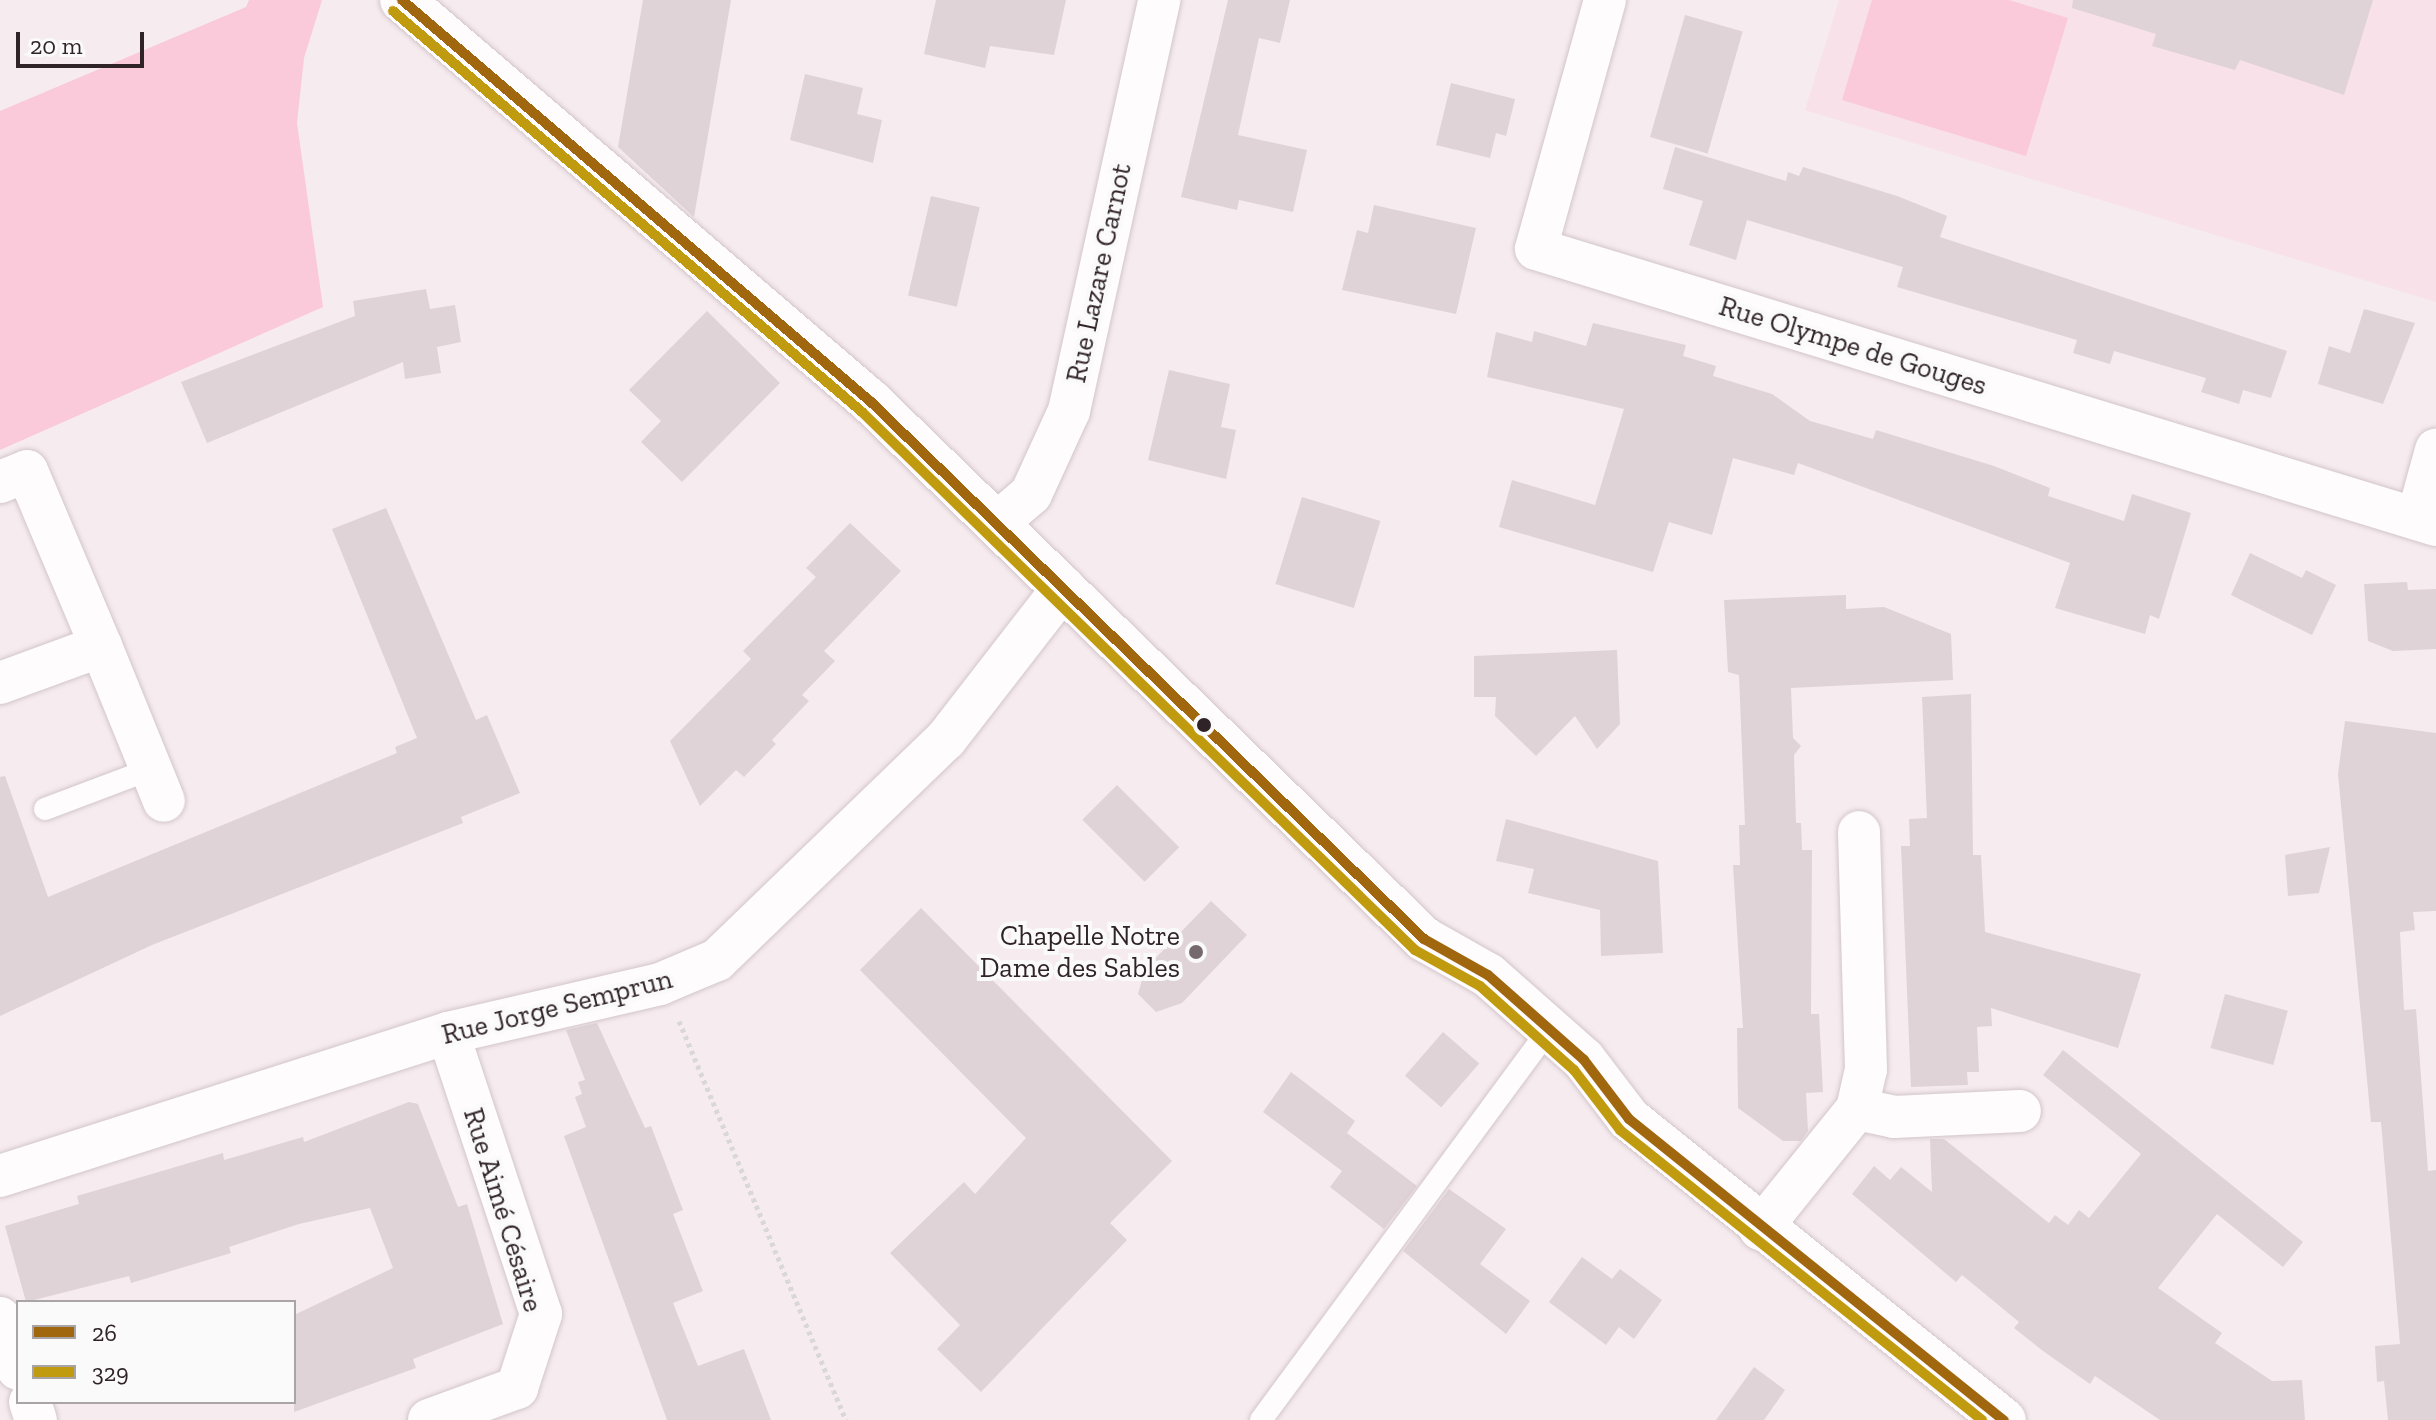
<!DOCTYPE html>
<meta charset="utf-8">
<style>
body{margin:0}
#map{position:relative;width:2436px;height:1420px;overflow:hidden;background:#f6ebef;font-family:"Zilla Slab",serif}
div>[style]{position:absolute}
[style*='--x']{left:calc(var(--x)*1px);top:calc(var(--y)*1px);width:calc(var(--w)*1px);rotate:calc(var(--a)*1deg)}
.built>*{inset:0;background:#f8e1e8}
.green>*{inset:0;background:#fac9da}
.building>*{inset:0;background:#dfd3d7;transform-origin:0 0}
.path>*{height:5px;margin-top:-2.5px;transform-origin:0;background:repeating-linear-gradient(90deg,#dad7d8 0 4px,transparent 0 8px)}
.roads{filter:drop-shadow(0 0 2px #d2c6ca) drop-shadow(0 0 2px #d2c6ca)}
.service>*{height:22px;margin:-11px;padding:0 11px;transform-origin:11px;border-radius:11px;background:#fefcfd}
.minor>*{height:42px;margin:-21px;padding:0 21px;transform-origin:21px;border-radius:21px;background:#fefcfd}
.tertiary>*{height:44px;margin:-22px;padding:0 22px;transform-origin:22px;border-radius:22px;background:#fefcfd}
.bus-1>*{height:10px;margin:-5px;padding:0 5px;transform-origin:5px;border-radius:5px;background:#a0670f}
.bus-2>*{height:10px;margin:-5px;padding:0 5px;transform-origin:5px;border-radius:5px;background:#c19b0f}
.dots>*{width:22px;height:22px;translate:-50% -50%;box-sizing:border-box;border:4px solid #fafafa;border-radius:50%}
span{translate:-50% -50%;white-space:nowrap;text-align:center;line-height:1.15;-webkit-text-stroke:8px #fafafa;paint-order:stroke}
.street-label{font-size:28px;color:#302327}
.poi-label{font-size:28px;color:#302327}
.right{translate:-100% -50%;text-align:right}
.legend{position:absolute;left:16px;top:1300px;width:280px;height:104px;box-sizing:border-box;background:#fafafa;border:2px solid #a9a4a6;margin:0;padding:10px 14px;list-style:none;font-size:24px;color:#302327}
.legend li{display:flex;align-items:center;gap:16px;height:40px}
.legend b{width:40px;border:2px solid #a9a4a6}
.scale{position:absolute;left:16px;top:32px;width:128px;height:36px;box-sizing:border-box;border:4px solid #302327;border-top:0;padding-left:10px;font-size:24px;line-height:28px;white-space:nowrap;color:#302327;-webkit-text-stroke:6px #fafafa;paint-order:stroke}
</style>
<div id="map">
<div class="built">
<div style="clip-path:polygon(1839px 0,2436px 0,2436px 302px,1805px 110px)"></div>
</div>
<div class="green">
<div style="clip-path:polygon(249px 0,322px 0,304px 58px,297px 123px,323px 307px,0 450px,0 111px,246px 7px)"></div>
<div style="clip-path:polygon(1872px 0,2009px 0,2068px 18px,2026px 156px,1842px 100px)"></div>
</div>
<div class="building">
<div style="clip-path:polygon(643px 0,731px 0,694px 217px,618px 147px)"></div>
<div style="clip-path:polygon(936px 0,1066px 0,1054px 55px,990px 46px,985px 68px,924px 54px)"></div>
<div style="clip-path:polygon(1228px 0,1290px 0,1280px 43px,1259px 38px,1238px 135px,1307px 150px,1293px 212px,1239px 200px,1237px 210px,1181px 197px)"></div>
<div style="clip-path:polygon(2073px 0,2373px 0,2344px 95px,2240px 60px,2235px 70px,2152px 46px,2156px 34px,2072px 8px)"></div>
<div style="left:1685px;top:15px;width:60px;height:127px;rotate:16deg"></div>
<div style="clip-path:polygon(805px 74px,863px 88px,857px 114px,882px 120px,873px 163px,790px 140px)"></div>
<div style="clip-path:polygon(1451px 83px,1515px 99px,1506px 136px,1496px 133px,1490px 158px,1436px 145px)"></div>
<div style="clip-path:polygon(1675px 147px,1786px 181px,1788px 172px,1799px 176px,1803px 167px,1897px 196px,1947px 216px,1940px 237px,2287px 351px,2271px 398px,2243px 390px,2239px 404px,2201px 392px,2206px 378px,2114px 351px,2110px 364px,2073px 353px,2077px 340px,1897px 287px,1903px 267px,1747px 220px,1736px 260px,1689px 245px,1703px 201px,1663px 189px)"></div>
<div style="left:931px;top:196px;width:50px;height:102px;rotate:13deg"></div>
<div style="clip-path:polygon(1374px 205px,1476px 228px,1456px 314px,1342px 290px,1357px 230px,1368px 233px)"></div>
<div style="clip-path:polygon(426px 289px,430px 309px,455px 305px,461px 342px,437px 347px,441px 373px,405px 379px,403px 362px,207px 443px,181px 382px,355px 316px,353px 301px)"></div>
<div style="clip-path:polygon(2364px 309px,2415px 323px,2383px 404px,2318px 384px,2329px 346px,2350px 353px)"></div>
<div style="clip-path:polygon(707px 311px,780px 383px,682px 482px,641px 442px,661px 421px,629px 390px)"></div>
<div style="clip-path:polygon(1593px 323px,1686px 345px,1683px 356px,1716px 366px,1713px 376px,1772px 394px,1810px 421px,1873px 439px,1876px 430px,1994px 466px,2050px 488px,2048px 496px,2124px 521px,2132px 494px,2191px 513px,2159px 619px,2150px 615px,2145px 634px,2055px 608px,2070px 563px,1798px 463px,1794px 475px,1733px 458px,1712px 535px,1669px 522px,1653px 572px,1499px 527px,1512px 480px,1595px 505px,1624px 409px,1487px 377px,1496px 332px,1532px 342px,1534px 331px,1586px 346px)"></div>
<div style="clip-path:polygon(1169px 370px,1230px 384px,1221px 427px,1236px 430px,1226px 479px,1148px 460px)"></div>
<div style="left:1302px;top:497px;width:82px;height:91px;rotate:17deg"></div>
<div style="clip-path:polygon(386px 508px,476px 720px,487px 715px,520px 793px,461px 817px,463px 823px,152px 945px,0 1016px,0 777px,5px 776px,48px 897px,397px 753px,395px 747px,417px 738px,332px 529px)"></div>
<div style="clip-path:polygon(850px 523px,901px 571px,824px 651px,835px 661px,802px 695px,809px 701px,772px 740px,776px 744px,744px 777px,736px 770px,700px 806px,670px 741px,751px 659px,743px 651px,816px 577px,806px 568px)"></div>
<div style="clip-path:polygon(2250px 553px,2302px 578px,2306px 570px,2336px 585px,2312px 635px,2231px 595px)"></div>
<div style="clip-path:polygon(2407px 582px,2408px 590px,2436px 589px,2436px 649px,2393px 651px,2368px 641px,2364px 584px)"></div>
<div style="clip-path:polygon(1846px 595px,1846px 609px,1884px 607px,1951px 634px,1953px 680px,1791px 688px,1793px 738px,1801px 746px,1794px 755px,1796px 823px,1801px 823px,1802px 850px,1812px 850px,1811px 1014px,1819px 1014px,1823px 1092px,1806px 1093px,1808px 1131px,1801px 1141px,1783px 1141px,1738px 1108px,1737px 1028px,1743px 1028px,1733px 865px,1740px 865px,1739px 825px,1745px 825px,1739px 675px,1728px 672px,1724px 600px)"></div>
<div style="clip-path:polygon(1617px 650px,1620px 724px,1597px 749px,1575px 716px,1536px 756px,1495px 716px,1496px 697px,1474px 697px,1474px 656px)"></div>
<div style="clip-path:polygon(1971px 694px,1973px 855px,1981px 855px,1985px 932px,2141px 974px,2118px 1048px,1991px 1008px,1992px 1026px,1977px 1027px,1979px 1072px,1967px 1072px,1968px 1085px,1911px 1087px,1901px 846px,1910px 846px,1909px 819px,1927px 818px,1922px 697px)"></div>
<div style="clip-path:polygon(2345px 721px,2436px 733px,2436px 911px,2413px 912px,2415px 930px,2400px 932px,2404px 1010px,2416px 1009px,2428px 1171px,2436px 1170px,2436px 1420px,2388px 1420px,2384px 1381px,2377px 1382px,2375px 1346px,2400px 1344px,2381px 1122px,2371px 1122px,2338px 774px)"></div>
<div style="left:1117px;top:785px;width:88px;height:49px;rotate:45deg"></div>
<div style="clip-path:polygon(1506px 819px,1658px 861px,1663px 953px,1601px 956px,1600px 910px,1528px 893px,1534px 869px,1496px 861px)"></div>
<div style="clip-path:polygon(2330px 847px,2319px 893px,2288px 896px,2285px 855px)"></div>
<div style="clip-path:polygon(1211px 901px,1247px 935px,1182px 1003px,1156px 1012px,1138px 994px,1145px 969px)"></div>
<div style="clip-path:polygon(921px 908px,1172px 1161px,1110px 1223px,1127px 1240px,981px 1392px,937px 1349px,960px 1325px,890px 1253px,964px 1182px,975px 1194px,1026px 1138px,860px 970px)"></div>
<div style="left:2225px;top:994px;width:65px;height:56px;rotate:15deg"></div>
<div style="clip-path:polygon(597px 1023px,645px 1128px,651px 1126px,683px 1210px,673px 1214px,703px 1291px,673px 1303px,698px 1366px,744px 1349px,771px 1420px,667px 1420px,564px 1136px,586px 1127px,575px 1097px,582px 1094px,578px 1082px,585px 1080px,566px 1030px)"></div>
<div style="left:1443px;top:1032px;width:48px;height:58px;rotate:41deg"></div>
<div style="clip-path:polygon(2063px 1050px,2303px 1242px,2283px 1267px,2217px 1214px,2158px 1288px,2222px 1333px,2215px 1343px,2272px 1381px,2302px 1380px,2305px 1420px,2160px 1420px,2095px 1376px,2090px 1384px,2043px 1351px,2014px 1328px,2019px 1322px,1962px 1275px,1956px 1282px,1852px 1194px,1874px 1166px,1890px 1180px,1901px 1167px,1932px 1192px,1930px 1139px,1944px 1139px,2049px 1223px,2055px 1215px,2068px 1225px,2079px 1210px,2089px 1218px,2141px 1154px,2043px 1075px)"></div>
<div style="clip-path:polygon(1291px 1072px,1355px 1121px,1347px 1133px,1417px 1186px,1384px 1229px,1330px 1187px,1342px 1171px,1263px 1112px)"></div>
<div style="clip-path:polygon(409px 1102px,418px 1104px,458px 1207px,467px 1204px,503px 1324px,413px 1359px,416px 1368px,294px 1412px,294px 1315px,393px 1268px,370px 1208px,299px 1224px,229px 1247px,231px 1253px,131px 1283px,129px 1276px,26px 1302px,5px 1226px,79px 1204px,77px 1196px,223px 1153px,224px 1160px,303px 1137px,304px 1142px)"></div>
<div style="clip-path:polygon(1449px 1189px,1506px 1229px,1480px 1264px,1530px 1301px,1506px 1334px,1403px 1251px)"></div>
<div style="clip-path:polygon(1582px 1257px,1612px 1279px,1620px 1269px,1662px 1300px,1634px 1339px,1619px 1327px,1606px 1345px,1549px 1302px)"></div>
<div style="clip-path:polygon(1754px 1367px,1785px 1390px,1764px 1420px,1716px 1420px)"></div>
</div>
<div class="path">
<div style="--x:679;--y:1021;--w:433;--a:67.3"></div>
</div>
<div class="roads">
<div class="service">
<div style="--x:45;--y:809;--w:113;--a:-20.7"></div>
<div style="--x:1261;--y:1420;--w:485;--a:-53.6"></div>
</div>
<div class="minor">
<div style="--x:1605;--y:0;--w:258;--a:105.5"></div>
<div style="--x:1536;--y:249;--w:941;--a:17.05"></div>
<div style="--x:0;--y:482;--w:29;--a:-22"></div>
<div style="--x:27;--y:471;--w:190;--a:67.1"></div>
<div style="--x:101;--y:646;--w:108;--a:159.9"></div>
<div style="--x:2417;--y:519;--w:72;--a:-74.6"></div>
<div style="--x:996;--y:524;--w:46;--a:-40.6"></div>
<div style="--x:1031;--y:494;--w:91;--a:-65.4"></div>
<div style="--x:1069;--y:411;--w:421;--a:-77.6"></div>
<div style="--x:101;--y:646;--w:167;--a:67.9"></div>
<div style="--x:1857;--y:1109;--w:38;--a:12"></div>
<div style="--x:1894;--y:1117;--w:126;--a:-2.7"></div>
<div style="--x:0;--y:1176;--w:470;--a:-17.7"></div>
<div style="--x:448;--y:1033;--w:218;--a:-13"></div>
<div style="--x:660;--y:984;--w:62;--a:-22.8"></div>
<div style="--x:717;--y:960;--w:318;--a:-44"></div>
<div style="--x:946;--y:739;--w:192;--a:-52.2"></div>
<div style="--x:1760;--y:1229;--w:154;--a:-51.1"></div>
<div style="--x:1857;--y:1109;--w:41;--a:-77.3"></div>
<div style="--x:1866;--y:1069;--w:237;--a:-91.7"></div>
<div style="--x:0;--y:1318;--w:54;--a:70.6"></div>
<div style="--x:30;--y:1402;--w:19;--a:72"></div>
<div style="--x:429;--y:1420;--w:94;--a:-20"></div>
<div style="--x:517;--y:1388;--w:78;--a:-72"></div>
<div style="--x:541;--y:1314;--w:296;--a:-108.3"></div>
</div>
<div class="tertiary">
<div style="--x:402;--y:0;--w:618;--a:40.6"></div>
<div style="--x:871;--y:402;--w:771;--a:44.16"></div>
<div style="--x:1424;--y:939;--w:73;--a:29.4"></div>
<div style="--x:1488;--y:975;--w:128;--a:41.5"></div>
<div style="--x:1584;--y:1060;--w:74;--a:52.7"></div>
<div style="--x:1629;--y:1119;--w:481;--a:38.8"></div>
</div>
</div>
<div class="bus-1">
<div style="--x:402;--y:0;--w:618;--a:40.6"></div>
<div style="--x:871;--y:402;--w:771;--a:44.16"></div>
<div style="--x:1424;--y:939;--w:73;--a:29.4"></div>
<div style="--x:1488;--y:975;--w:128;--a:41.5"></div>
<div style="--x:1584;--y:1060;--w:74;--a:52.7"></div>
<div style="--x:1629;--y:1119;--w:481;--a:38.8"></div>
</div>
<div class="bus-2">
<div style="--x:393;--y:11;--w:617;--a:40.53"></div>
<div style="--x:862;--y:412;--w:772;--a:44.21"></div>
<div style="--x:1415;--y:950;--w:74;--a:29"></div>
<div style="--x:1480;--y:986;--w:126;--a:41.8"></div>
<div style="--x:1574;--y:1070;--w:76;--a:52.5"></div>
<div style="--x:1620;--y:1130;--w:464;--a:38.7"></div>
</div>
<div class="dots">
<div style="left:1204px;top:725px;background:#302327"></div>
<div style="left:1196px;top:952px;background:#75696d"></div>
</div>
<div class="street-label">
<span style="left:1099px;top:273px;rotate:-78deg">Rue Lazare Carnot</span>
<span style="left:1853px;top:346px;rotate:17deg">Rue Olympe de Gouges</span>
<span style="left:557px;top:1007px;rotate:-14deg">Rue Jorge Semprun</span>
<span style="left:503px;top:1210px;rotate:73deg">Rue Aimé Césaire</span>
</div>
<div class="poi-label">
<span class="right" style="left:1180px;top:952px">Chapelle Notre<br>Dame des Sables</span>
</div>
<ul class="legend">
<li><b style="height:10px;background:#a0670f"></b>26</li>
<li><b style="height:10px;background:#c19b0f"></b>329</li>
</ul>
<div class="scale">20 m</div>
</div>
